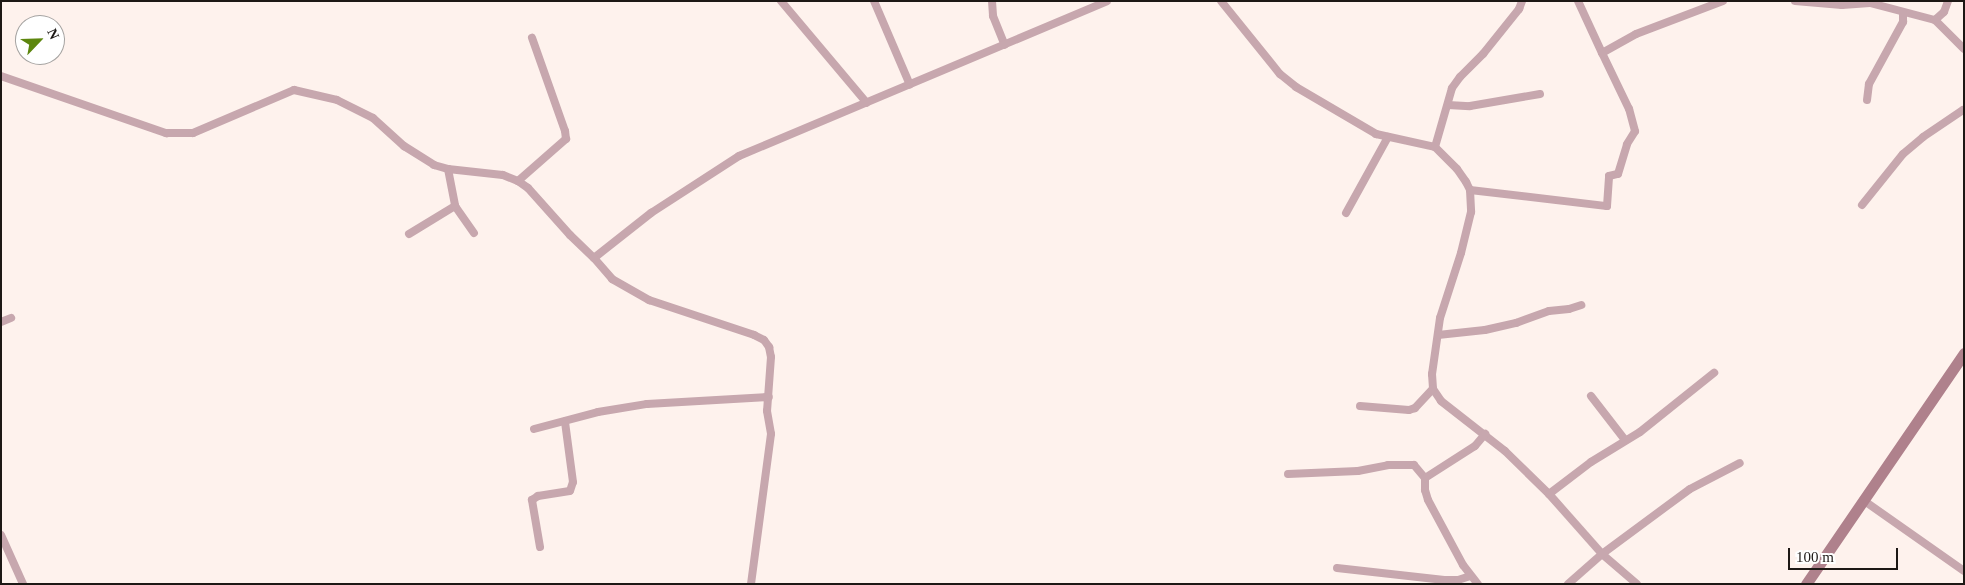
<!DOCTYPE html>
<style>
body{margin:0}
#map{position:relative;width:1965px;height:585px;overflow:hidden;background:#fef2ed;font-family:Georgia,serif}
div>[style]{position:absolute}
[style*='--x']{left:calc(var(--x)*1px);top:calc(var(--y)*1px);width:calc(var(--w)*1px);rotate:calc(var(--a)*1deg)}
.street>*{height:8px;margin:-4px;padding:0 4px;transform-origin:4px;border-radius:4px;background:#c7a7ae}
.secondary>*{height:11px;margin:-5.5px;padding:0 5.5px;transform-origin:5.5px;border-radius:5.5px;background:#af818c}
span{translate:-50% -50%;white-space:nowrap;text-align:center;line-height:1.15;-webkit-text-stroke:4px #fff;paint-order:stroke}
.frame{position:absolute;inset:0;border:2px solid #1d1815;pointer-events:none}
.north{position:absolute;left:15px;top:15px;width:50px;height:50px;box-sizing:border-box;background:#fff;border:1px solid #a5a3a1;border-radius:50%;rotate:66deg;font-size:14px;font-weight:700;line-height:20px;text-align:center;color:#1d1815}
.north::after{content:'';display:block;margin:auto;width:18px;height:22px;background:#5d860e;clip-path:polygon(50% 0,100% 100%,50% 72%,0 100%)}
.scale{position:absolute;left:1788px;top:548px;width:110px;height:22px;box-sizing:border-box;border:2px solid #1d1815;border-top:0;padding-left:6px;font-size:15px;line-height:18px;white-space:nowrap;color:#1d1815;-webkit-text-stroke:4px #fff;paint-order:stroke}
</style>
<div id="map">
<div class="street">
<div style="--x:781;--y:1;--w:133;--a:49.9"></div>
<div style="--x:874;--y:1;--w:91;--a:66.8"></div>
<div style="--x:992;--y:1;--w:15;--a:86"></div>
<div style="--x:993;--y:16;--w:31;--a:68"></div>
<div style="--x:1221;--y:1;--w:94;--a:51.1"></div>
<div style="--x:1280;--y:74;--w:21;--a:39"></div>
<div style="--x:1296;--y:87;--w:93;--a:30.4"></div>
<div style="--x:1376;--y:134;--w:60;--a:12.4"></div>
<div style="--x:1435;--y:147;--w:31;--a:45"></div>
<div style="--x:1457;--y:169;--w:16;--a:55"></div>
<div style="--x:1466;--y:182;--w:9;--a:63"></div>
<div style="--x:1470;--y:190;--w:22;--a:87"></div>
<div style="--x:1471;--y:212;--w:42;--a:103.7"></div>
<div style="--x:1461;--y:253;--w:68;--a:107.9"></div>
<div style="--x:1440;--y:318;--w:57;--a:98.1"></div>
<div style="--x:1432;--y:374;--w:15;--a:86"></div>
<div style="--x:1433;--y:389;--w:14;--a:56"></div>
<div style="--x:1441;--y:401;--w:81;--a:38"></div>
<div style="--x:1505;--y:451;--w:62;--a:44.3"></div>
<div style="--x:1549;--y:494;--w:80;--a:48.5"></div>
<div style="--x:1602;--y:554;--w:46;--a:40.6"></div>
<div style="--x:1578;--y:1;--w:57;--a:65.2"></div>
<div style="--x:1602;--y:53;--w:39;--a:-29"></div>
<div style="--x:1636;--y:34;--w:93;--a:-20.8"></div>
<div style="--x:1795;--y:1;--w:47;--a:4.9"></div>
<div style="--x:1842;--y:5;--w:28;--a:-4"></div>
<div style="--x:1870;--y:3;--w:67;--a:14.7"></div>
<div style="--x:1935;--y:20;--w:12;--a:-42"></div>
<div style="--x:1944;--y:12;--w:12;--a:-70"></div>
<div style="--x:1935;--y:20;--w:41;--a:45"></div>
<div style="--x:1;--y:76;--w:175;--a:19.1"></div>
<div style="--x:166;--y:133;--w:27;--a:0"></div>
<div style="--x:193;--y:133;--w:110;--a:-23.1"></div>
<div style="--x:294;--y:90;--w:44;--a:13.1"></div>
<div style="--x:337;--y:100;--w:40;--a:26.6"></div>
<div style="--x:373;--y:118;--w:42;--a:42.1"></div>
<div style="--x:404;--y:146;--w:36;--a:32"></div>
<div style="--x:434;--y:165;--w:15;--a:16"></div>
<div style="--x:448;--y:169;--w:55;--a:6.2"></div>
<div style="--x:503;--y:175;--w:16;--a:22"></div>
<div style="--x:518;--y:181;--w:12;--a:35"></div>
<div style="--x:528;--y:188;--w:63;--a:48.2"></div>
<div style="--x:570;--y:235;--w:33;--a:44"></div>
<div style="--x:594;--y:258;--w:73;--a:-38.3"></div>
<div style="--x:651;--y:213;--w:105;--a:-32.9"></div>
<div style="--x:739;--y:156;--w:399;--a:-22.8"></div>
<div style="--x:1867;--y:100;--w:16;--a:-83"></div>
<div style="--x:1869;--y:84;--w:71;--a:-61.3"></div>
<div style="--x:1903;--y:22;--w:9;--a:-90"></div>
<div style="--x:1448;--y:105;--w:22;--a:3"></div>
<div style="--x:1470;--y:106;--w:71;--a:-9.7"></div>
<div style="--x:1435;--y:147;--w:61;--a:-73.9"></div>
<div style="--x:1452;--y:88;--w:14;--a:-54"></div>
<div style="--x:1460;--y:77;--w:33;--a:-45"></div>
<div style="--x:1483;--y:54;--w:58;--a:-51.3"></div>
<div style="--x:1519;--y:9;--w:9;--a:-69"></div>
<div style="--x:448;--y:169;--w:38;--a:79"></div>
<div style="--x:455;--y:206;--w:33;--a:55"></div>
<div style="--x:518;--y:181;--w:64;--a:-41.2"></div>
<div style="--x:566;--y:139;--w:8;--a:-97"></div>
<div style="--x:565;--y:131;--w:99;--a:-109.5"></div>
<div style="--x:1470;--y:190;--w:138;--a:6.7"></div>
<div style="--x:1607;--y:206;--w:30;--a:-86"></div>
<div style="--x:1609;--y:176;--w:9;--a:-13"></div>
<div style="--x:1618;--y:174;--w:31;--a:-73"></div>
<div style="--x:1627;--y:144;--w:15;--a:-58"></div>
<div style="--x:1635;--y:131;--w:23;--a:-105"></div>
<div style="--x:1629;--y:109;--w:62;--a:-115.7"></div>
<div style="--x:1862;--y:205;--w:65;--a:-51.2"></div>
<div style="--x:1903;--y:154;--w:26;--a:-40"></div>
<div style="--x:1923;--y:137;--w:48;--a:-34"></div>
<div style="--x:1963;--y:110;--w:1;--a:45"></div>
<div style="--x:1346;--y:213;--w:87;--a:-61.1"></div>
<div style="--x:409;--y:234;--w:54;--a:-31.3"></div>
<div style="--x:594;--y:258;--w:28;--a:49"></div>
<div style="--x:612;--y:279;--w:43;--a:29.6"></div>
<div style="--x:649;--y:300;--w:111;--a:18.4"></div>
<div style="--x:754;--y:335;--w:11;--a:27"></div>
<div style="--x:764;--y:340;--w:9;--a:54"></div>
<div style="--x:769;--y:347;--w:10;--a:79"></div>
<div style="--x:771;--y:357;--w:54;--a:94.2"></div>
<div style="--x:767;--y:411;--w:23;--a:80"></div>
<div style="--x:771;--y:434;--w:151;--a:97.6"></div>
<div style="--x:1;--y:322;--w:11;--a:-22"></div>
<div style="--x:1438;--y:335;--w:47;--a:-6.1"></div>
<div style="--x:1485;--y:330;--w:32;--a:-13"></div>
<div style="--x:1516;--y:323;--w:35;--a:-20"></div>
<div style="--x:1549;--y:311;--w:20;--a:-6"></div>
<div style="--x:1569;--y:309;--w:13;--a:-18"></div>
<div style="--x:1591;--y:396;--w:56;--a:52.3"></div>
<div style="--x:1360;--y:406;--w:49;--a:4.7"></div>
<div style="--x:1409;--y:410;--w:6;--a:-18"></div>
<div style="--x:1415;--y:408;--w:26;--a:-47"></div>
<div style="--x:534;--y:429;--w:66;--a:-14.9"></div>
<div style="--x:598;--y:412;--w:50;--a:-9.3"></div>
<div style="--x:647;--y:404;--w:122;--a:-3.3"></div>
<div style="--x:1288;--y:474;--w:70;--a:-2.5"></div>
<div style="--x:1358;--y:471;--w:31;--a:-11"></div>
<div style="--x:1388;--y:465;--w:26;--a:0"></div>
<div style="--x:1414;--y:465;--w:17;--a:50"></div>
<div style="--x:1425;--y:478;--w:12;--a:90"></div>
<div style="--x:1425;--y:490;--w:10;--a:73"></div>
<div style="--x:1428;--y:500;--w:74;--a:61.7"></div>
<div style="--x:1463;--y:565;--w:24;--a:52"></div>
<div style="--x:1425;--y:478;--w:59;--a:-32.6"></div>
<div style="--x:1475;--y:446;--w:16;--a:-50"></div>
<div style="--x:1549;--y:494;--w:53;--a:-37.3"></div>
<div style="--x:1591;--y:462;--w:57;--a:-31.5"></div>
<div style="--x:1640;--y:432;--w:95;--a:-38.6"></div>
<div style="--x:1863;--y:500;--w:123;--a:35.1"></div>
<div style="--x:1;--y:535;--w:54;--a:65.8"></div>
<div style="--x:540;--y:547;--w:48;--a:-99.7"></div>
<div style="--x:532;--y:500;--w:7;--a:-34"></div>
<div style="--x:538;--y:496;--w:32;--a:-9"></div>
<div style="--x:570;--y:491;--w:9;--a:-72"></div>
<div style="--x:573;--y:482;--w:61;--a:-97.6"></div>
<div style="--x:1337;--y:568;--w:108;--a:6.4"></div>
<div style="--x:1444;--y:580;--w:14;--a:0"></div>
<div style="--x:1458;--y:580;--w:13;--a:-18"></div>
<div style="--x:1568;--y:584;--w:45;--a:-41.4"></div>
<div style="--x:1602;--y:554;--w:109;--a:-36.5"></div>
<div style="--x:1690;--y:489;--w:56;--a:-27.5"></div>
</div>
<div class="secondary">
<div style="--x:1806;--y:584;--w:280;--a:-55.6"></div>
</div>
<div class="frame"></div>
<div class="north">N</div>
<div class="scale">100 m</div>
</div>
